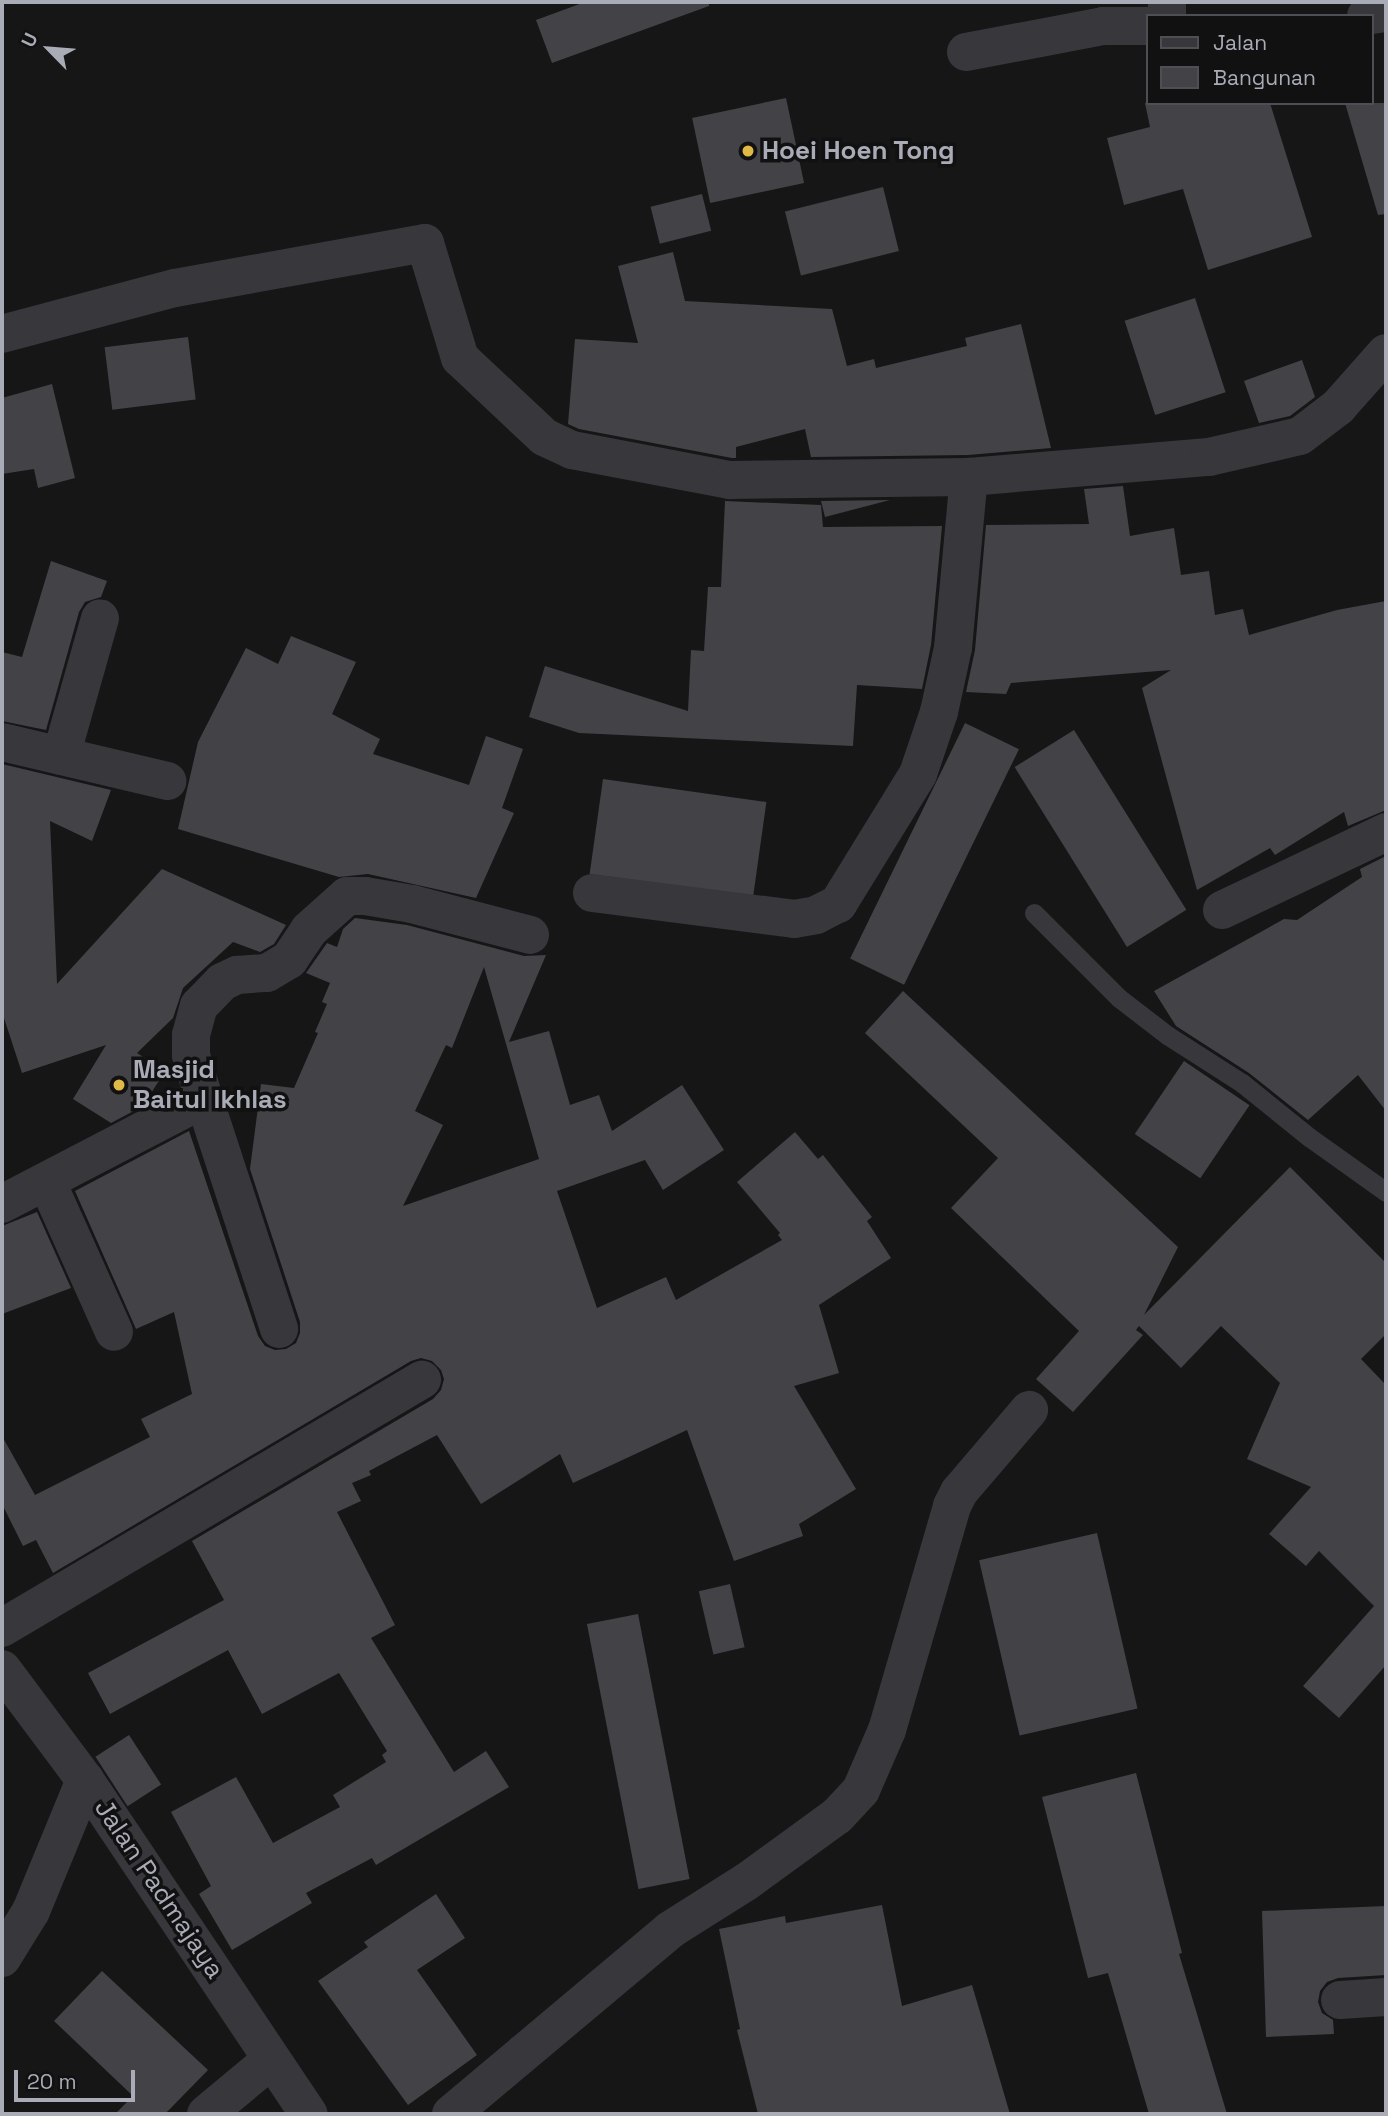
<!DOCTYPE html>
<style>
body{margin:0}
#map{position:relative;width:1388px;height:2116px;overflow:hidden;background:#161617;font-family:"Space Grotesk",sans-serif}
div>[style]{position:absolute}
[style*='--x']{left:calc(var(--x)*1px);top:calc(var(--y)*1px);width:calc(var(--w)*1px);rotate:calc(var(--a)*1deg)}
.building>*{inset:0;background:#434347;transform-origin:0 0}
.service>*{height:19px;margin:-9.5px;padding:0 9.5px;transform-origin:9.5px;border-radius:9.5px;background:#37373c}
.minor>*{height:38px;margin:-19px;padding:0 19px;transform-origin:19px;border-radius:19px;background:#37373c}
.dots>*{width:19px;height:19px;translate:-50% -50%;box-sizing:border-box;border:4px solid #111112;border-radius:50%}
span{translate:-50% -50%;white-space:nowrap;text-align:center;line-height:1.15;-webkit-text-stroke:7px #111112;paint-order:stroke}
.poi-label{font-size:26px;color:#a9acb6;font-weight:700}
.left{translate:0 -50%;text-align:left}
.street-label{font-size:26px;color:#a9acb6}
.frame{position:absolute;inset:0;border:4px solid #a9acb6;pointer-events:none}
.legend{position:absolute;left:1146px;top:14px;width:228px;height:91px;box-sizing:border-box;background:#111112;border:2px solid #4e4f54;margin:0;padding:9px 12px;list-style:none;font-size:21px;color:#a9acb6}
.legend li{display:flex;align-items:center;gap:14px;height:35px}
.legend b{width:35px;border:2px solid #4e4f54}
.north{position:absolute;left:14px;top:14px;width:70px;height:70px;-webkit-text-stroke:5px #111112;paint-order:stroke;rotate:295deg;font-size:19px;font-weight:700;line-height:28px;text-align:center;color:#a9acb6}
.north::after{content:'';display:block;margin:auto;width:24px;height:32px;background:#a9acb6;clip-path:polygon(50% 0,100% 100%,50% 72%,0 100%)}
.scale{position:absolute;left:14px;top:2070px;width:121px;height:32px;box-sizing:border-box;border:4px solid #a9acb6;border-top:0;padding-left:9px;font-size:21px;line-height:24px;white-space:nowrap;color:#a9acb6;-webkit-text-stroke:5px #111112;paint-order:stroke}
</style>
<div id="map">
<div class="building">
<div style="clip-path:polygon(585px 2px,709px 2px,709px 6px,552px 63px,536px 20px)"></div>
<div style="left:786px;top:98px;width:87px;height:96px;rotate:78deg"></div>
<div style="clip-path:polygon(1145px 103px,1270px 103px,1312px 237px,1208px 270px,1183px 189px,1124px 205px,1107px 138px,1150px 127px)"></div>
<div style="clip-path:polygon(1345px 103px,1386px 103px,1386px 214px,1378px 215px)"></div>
<div style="left:883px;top:187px;width:66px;height:101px;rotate:76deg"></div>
<div style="left:702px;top:194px;width:38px;height:53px;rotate:76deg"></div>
<div style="clip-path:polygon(673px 252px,685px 301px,832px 309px,847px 366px,874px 359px,876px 368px,967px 346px,965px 338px,1021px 324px,1051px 448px,968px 455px,811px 457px,805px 429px,736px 447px,736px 458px,732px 458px,579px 429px,568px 424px,575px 339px,638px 343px,618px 266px)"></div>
<div style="left:1195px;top:298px;width:99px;height:74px;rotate:72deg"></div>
<div style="left:188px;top:337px;width:63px;height:84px;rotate:83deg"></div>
<div style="clip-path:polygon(1302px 360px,1315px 397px,1290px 416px,1259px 423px,1244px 381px)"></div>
<div style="clip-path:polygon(52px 384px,75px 478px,38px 488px,34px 469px,2px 474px,2px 398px)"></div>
<div style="clip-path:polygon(1123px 486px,1130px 536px,1174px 528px,1181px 575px,1209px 571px,1215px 615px,1243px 609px,1249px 635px,1337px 610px,1386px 601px,1386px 810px,1348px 826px,1344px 812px,1275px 855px,1270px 848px,1197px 890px,1142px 688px,1171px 670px,1011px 683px,1006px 694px,966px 692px,975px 650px,986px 525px,1089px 524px,1084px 489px)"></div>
<div style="clip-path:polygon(890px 500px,825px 517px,821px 501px)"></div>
<div style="clip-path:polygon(725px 501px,821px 505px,823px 527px,942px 526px,931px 645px,922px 689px,857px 685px,853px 746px,579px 733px,529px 717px,545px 666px,688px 711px,691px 650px,704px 651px,708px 587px,721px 587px)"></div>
<div style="clip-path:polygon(51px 561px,107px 581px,101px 597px,85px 602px,79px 612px,46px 730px,2px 721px,2px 652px,22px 657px)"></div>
<div style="clip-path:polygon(291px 636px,356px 662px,332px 714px,380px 739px,373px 754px,469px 785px,486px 736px,523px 749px,502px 808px,514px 813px,476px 898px,368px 874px,339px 877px,178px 829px,198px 742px,246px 648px,278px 664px)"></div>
<div style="left:965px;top:723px;width:60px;height:262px;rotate:26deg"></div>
<div style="left:1074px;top:730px;width:212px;height:70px;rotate:58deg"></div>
<div style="clip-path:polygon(2px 764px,111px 790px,92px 841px,50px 821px,57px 984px,162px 869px,286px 925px,274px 944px,260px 952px,233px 942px,183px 988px,173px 1018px,137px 1053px,165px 1071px,143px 1106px,111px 1123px,73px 1099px,106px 1045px,22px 1073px,2px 1012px)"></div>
<div style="left:603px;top:779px;width:165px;height:96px;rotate:8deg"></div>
<div style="clip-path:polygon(1386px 856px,1386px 1111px,1358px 1075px,1308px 1120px,1249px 1073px,1176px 1026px,1154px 991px,1284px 919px,1297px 920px,1362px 877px,1360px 869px)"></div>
<div style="clip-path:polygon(evenodd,355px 918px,407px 925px,524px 956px,546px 955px,509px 1042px,549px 1031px,570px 1105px,599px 1095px,612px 1131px,682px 1085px,724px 1150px,663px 1190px,645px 1160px,557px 1191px,597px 1308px,666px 1277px,676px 1300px,782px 1240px,778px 1235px,780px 1233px,737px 1182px,795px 1132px,818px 1159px,823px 1155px,872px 1217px,867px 1221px,891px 1258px,819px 1305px,839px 1373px,794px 1386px,856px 1489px,799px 1524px,803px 1536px,734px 1561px,687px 1430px,573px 1483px,560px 1454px,481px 1504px,437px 1435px,369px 1471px,371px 1475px,352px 1483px,361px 1501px,337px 1512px,395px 1625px,371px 1638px,454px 1772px,486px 1751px,509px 1787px,376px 1865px,372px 1858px,306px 1893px,312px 1903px,232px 1950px,199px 1894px,211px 1886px,171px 1812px,236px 1777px,273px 1843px,340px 1807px,333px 1795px,386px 1762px,382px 1755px,387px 1751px,339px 1673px,262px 1714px,228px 1650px,110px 1714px,88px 1673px,224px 1600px,192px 1541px,433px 1399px,441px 1390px,444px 1379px,441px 1370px,432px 1361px,421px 1358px,411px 1361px,53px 1573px,36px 1540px,23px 1546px,2px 1504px,2px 1436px,35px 1495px,150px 1437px,141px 1419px,192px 1394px,174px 1312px,136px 1329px,75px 1191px,189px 1131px,258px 1336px,265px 1346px,275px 1350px,286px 1349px,296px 1343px,300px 1333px,300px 1322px,250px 1169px,261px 1084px,294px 1088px,318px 1033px,315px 1032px,327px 1004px,322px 1002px,330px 983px,306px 973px,327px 943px,337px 947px,343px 929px,355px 918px,484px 967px,539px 1159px,403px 1206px,443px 1125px,415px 1111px,446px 1045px,452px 1048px,484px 967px)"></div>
<div style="clip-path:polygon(903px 991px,1178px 1247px,1144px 1315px,1290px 1167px,1386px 1263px,1386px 1334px,1361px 1359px,1386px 1385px,1386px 1665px,1339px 1718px,1303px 1686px,1374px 1606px,1319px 1551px,1306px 1566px,1269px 1534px,1311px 1487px,1247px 1459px,1280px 1383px,1221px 1326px,1181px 1368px,1139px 1326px,1136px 1330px,1143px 1335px,1073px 1412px,1036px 1379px,1079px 1331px,951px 1208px,998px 1158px,865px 1033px)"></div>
<div style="left:1184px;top:1061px;width:79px;height:88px;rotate:34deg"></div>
<div style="clip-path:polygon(37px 1212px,71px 1288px,2px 1314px,2px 1226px)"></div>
<div style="left:1097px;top:1533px;width:180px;height:121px;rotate:77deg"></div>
<div style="left:730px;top:1584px;width:65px;height:32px;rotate:77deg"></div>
<div style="left:638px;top:1614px;width:270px;height:52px;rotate:79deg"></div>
<div style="left:129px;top:1735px;width:59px;height:40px;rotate:57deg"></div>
<div style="clip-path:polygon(1136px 1773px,1182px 1953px,1179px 1954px,1227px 2114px,1149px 2114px,1108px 1973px,1088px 1978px,1042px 1797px)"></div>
<div style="clip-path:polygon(436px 1894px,465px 1938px,417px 1970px,477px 2055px,408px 2105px,318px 1981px,368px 1947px,364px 1942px)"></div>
<div style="clip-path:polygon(882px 1905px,902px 2006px,972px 1985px,1010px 2114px,758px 2114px,737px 2030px,740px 2029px,719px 1929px,785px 1916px,786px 1923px)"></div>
<div style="clip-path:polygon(1386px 1906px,1386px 1975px,1338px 1978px,1327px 1982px,1320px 1991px,1318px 2002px,1322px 2013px,1333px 2020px,1334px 2034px,1266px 2037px,1262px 1911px)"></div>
<div style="clip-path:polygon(102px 1971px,208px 2070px,165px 2114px,115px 2114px,133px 2096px,54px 2021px)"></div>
</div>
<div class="service">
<div style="--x:1034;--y:913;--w:120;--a:45"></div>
<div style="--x:1119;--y:998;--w:61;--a:37.6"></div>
<div style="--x:1167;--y:1035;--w:89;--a:32.6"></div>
<div style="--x:1242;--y:1083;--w:86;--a:38.9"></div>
<div style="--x:1309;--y:1137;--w:95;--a:35.5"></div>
</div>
<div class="minor">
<div style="--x:1167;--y:16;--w:14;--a:-90"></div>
<div style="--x:1366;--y:16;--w:20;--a:-9"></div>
<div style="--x:966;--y:52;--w:139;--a:-10.7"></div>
<div style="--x:1103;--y:26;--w:45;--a:0"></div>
<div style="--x:2;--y:334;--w:179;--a:-14.9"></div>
<div style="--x:175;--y:288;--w:254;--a:-10.2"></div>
<div style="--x:425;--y:243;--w:120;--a:73.1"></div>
<div style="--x:460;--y:358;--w:115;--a:43.2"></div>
<div style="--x:544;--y:437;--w:31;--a:25"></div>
<div style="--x:572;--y:450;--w:161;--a:10.8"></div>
<div style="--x:730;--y:480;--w:239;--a:-0.7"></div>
<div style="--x:969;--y:477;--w:241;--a:-4.8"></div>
<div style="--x:1209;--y:457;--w:93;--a:-13"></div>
<div style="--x:1300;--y:436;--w:48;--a:-37.3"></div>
<div style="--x:1338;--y:407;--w:72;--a:-48.4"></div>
<div style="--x:2;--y:742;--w:170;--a:13.3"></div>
<div style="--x:61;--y:756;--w:143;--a:-74.2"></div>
<div style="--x:592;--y:893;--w:204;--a:7.3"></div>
<div style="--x:794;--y:919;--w:22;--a:-10"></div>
<div style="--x:816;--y:915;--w:25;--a:-27"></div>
<div style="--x:838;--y:904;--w:153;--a:-58.4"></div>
<div style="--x:918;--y:774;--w:65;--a:-71.3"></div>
<div style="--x:939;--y:712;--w:66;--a:-77.7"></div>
<div style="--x:953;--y:648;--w:172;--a:-84.7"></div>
<div style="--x:1222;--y:910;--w:182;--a:-25.4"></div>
<div style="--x:204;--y:1099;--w:46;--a:-106.5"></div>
<div style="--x:191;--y:1055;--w:20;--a:-90"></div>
<div style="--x:191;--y:1035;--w:30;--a:-75"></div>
<div style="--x:199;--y:1006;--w:33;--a:-46"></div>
<div style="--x:222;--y:982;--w:17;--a:-25"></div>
<div style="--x:237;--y:975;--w:30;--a:-4"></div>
<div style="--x:267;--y:973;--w:26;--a:-31"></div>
<div style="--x:289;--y:960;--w:36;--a:-56"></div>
<div style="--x:309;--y:930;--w:51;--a:-41.8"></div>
<div style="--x:347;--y:896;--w:18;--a:0"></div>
<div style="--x:365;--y:896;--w:48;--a:9.7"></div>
<div style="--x:412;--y:904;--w:122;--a:14.7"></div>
<div style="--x:47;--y:1182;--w:164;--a:65.9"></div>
<div style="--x:2;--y:1204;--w:228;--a:-27.5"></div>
<div style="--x:204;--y:1099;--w:242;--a:71.9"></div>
<div style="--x:2;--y:1628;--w:488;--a:-30.6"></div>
<div style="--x:2;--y:1669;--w:139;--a:53.2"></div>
<div style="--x:85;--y:1780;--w:402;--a:56.2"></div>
<div style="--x:2;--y:1958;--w:55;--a:-58.3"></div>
<div style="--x:31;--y:1911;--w:142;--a:-67.6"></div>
<div style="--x:1340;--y:2000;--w:46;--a:-3.7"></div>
<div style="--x:206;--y:2114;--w:85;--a:-39.7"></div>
<div style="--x:451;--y:2114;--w:286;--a:-40"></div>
<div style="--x:670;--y:1930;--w:90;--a:-32.3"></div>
<div style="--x:746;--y:1882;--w:112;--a:-36"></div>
<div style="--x:837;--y:1816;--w:35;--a:-47"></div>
<div style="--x:861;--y:1790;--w:65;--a:-66.6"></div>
<div style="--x:887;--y:1730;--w:233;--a:-73.8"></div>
<div style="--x:952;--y:1506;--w:16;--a:-63"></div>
<div style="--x:959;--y:1492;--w:108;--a:-49.5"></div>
</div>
<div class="dots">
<div style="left:748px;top:151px;background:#dfb846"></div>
<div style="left:119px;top:1085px;background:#dfb846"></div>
</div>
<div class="poi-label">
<span class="left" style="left:762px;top:151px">Hoei Hoen Tong</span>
<span class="left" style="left:133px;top:1085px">Masjid<br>Baitul Ikhlas</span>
</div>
<div class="street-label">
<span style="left:159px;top:1889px;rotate:56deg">Jalan Padmajaya</span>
</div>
<div class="frame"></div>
<ul class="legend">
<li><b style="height:9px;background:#37373c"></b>Jalan</li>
<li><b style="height:19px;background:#434347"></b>Bangunan</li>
</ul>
<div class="north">U</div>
<div class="scale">20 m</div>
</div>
